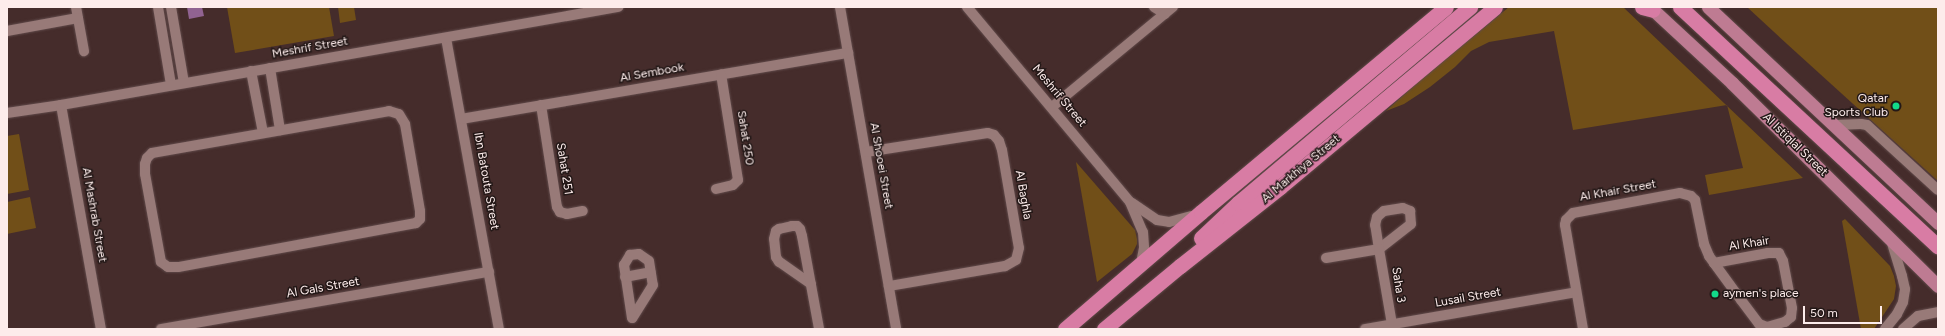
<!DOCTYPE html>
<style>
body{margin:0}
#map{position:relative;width:1945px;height:336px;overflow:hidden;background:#452c2b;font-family:Figtree,sans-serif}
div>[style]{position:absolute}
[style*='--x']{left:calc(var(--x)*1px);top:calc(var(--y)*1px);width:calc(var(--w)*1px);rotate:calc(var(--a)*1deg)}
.green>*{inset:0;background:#714f18}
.water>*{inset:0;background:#916391}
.roads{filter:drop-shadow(0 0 1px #614b4b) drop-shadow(0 0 1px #614b4b)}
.minor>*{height:10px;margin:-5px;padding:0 5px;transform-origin:5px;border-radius:5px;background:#987a78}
.major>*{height:13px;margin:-6.5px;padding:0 6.5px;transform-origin:6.5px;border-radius:6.5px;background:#be7b92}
.highway>*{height:15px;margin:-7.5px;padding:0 7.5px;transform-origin:7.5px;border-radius:7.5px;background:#d87ca4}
.dots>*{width:11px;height:11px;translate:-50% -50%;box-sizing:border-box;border:2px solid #231817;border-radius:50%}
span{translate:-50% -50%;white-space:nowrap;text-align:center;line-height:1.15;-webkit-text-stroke:3px #231817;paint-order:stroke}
.street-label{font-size:12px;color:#fdeceb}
.poi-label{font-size:12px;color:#fdeceb}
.right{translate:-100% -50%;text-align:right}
.left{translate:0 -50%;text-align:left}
.frame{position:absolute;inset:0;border:8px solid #fdeceb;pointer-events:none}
.scale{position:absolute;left:1803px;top:306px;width:79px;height:18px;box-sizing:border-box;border:2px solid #fdeceb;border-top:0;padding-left:5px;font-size:12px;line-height:14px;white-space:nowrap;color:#fdeceb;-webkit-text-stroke:3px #231817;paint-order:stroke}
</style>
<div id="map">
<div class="green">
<div style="clip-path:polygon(227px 7px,329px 7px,334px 36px,235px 53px)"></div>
<div style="clip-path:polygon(338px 7px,354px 7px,356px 20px,340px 23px)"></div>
<div style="clip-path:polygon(1509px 7px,1623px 7px,1803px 178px,1709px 195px,1705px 175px,1743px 168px,1727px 105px,1573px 130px,1554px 31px,1489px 42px,1471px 51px,1455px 67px,1430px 87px,1404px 104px,1386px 111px,1419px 81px)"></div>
<div style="clip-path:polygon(1747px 7px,1938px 7px,1938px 181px,1787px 44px)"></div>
<div style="clip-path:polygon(19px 134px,29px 190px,7px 194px,7px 136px)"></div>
<div style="clip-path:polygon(1076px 162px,1135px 230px,1137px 239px,1137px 244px,1132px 254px,1097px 282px)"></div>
<div style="clip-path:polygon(30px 197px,36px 228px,7px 234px,7px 202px)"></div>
<div style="clip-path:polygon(1845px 219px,1890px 266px,1894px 276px,1896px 286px,1894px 299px,1874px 329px,1861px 329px,1842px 221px)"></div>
</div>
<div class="water">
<div style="clip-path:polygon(187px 7px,202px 7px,204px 16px,189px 19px)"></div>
</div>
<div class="roads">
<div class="minor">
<div style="--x:76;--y:7;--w:45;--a:79.7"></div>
<div style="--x:158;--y:7;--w:79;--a:80.5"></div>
<div style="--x:171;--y:7;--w:77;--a:80.3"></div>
<div style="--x:840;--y:7;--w:327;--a:80.1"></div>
<div style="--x:967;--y:7;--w:254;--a:50.1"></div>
<div style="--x:1130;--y:202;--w:33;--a:67"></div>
<div style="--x:1143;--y:232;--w:16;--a:86"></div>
<div style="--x:1144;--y:248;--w:16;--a:101"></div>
<div style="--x:1154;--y:7;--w:13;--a:32"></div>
<div style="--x:7;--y:31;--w:72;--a:-10.4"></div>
<div style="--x:446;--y:38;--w:296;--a:79.7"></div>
<div style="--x:270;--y:68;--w:63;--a:80.8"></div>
<div style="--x:251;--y:71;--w:63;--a:79"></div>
<div style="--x:61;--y:105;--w:228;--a:79.9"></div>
<div style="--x:541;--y:105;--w:103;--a:81.1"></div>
<div style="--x:557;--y:207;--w:6;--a:59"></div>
<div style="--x:560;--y:212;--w:7;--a:16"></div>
<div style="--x:567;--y:214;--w:16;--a:-11"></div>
<div style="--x:1052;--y:107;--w:157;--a:-39.6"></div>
<div style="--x:389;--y:111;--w:10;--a:17"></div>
<div style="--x:399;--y:114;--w:12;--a:59"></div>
<div style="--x:405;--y:124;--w:88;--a:80.2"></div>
<div style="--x:420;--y:211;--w:8;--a:90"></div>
<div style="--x:420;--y:219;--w:6;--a:135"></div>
<div style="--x:416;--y:223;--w:242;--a:169.5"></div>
<div style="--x:178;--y:267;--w:10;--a:180"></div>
<div style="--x:168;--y:267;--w:9;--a:-144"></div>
<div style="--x:161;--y:262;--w:89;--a:-100.3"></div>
<div style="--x:145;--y:174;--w:10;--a:-90"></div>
<div style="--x:145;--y:164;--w:6;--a:-72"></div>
<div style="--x:147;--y:158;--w:7;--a:-45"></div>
<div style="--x:152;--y:153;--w:241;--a:-10"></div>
<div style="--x:7;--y:113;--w:55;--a:-8.4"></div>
<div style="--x:61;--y:105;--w:566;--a:-9.98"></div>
<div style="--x:461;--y:119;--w:393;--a:-9.7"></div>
<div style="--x:1835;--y:125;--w:26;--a:-2"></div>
<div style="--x:1861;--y:124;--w:6;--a:9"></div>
<div style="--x:1867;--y:125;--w:96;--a:42.5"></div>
<div style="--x:866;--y:152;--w:123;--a:-8.9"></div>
<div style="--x:988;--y:133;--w:6;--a:18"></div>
<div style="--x:994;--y:135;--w:8;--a:50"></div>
<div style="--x:999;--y:141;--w:9;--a:72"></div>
<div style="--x:1002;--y:150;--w:99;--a:80.2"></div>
<div style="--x:1019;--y:248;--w:12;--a:104"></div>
<div style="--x:1016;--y:260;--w:13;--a:151"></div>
<div style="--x:1005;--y:266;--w:118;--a:170.2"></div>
<div style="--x:716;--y:189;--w:17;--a:-13"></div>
<div style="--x:733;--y:185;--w:7;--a:-45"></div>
<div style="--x:738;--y:180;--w:107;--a:-99.1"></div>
<div style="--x:1132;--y:203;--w:30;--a:34"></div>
<div style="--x:1157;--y:220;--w:12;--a:9"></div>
<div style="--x:1169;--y:222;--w:23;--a:-15"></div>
<div style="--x:1403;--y:208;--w:8;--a:23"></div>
<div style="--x:1410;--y:211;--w:13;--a:86"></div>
<div style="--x:1411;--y:224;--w:41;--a:142"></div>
<div style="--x:1379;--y:249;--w:24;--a:-99"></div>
<div style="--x:1375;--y:225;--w:8;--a:-76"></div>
<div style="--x:1377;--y:217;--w:9;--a:-41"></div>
<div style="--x:1384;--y:211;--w:19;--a:-9"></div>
<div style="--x:639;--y:254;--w:12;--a:35"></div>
<div style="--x:649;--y:261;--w:24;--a:81"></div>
<div style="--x:653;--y:285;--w:39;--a:122"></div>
<div style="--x:632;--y:318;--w:54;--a:-98.6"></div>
<div style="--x:624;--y:265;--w:12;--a:-59"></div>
<div style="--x:630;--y:255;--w:9;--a:-6"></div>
<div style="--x:1326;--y:258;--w:54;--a:-9.6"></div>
<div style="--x:1379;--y:249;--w:76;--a:80.2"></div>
<div style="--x:625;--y:277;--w:26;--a:-11"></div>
<div style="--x:811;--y:284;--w:39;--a:-145"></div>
<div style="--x:779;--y:262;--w:6;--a:-121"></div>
<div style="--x:776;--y:257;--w:18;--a:-96"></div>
<div style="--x:774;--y:239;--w:8;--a:-76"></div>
<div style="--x:776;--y:231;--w:4;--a:-34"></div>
<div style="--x:779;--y:229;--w:13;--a:-13"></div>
<div style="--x:792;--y:226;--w:5;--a:0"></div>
<div style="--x:797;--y:226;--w:4;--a:45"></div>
<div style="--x:800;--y:229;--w:7;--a:74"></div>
<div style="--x:802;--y:236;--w:95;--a:79.6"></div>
<div style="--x:161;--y:329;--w:333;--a:-9.9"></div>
<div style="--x:1365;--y:329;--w:214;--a:-9.9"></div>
<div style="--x:1583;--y:329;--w:106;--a:-99.8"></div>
<div style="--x:1565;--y:225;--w:5;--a:-79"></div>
<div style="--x:1566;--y:220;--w:10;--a:-45"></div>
<div style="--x:1573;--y:213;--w:109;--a:-10.6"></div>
<div style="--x:1680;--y:193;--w:11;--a:15"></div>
<div style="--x:1691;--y:196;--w:6;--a:45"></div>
<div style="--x:1695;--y:200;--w:45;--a:78.4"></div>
<div style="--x:1704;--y:244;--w:13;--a:67"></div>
<div style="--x:1709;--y:256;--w:9;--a:54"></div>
<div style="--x:1714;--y:263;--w:46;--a:53.9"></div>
<div style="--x:1741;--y:300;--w:30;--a:53"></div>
<div style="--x:1759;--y:324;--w:9;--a:21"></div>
<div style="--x:1767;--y:327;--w:19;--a:-16"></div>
<div style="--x:1785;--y:322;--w:8;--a:-40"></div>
<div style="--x:1791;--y:317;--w:9;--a:-84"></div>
<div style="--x:1792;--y:308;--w:48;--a:-100.8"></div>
<div style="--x:1783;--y:261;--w:9;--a:-117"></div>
<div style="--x:1779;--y:253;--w:11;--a:180"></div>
<div style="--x:1768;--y:253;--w:55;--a:169.5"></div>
<div style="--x:1885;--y:329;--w:19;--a:-51"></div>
<div style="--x:1897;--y:314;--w:13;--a:-63"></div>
<div style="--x:1903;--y:302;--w:13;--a:-81"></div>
<div style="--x:1905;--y:289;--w:13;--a:-103"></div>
<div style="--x:1902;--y:276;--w:37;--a:-107"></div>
<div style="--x:1903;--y:329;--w:20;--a:-41"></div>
<div style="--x:1918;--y:316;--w:20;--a:-11"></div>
</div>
<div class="major">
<div style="--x:1650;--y:7;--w:112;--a:42.8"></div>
<div style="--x:1732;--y:83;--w:289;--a:44.6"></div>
<div style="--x:1708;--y:7;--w:316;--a:43.2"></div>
</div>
<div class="highway">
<div style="--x:1642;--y:7;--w:11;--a:15"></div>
<div style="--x:1680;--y:7;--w:352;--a:42.9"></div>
<div style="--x:1201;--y:238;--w:51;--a:-43.4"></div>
<div style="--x:1238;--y:203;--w:304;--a:-40.2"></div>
<div style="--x:1065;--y:329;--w:179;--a:-40.7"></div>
<div style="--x:1201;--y:212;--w:319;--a:-39.9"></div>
<div style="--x:1104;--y:329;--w:99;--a:-39.7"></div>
<div style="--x:1180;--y:266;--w:127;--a:-38.3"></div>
<div style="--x:1280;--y:187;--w:280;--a:-39.9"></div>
</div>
</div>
<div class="dots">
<div style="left:1896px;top:106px;background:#12d98a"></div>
<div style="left:1715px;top:294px;background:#12d98a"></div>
</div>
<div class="street-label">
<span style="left:310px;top:48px;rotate:-10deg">Meshrif Street</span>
<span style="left:652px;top:73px;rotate:-10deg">Al Sembook</span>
<span style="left:1059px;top:96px;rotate:50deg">Meshrif Street</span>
<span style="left:745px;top:138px;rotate:81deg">Sahat 250</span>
<span style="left:1795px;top:145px;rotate:44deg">Al Istiqlal Street</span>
<span style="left:881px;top:166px;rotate:80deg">Al Shooei Street</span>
<span style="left:564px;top:169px;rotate:81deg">Sahat 251</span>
<span style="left:1301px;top:169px;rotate:-40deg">Al Markhiya Street</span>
<span style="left:486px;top:181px;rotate:80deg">Ibn Batouta Street</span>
<span style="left:1618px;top:191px;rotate:-10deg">Al Khair Street</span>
<span style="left:1023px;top:195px;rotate:80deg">Al Baghla</span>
<span style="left:94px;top:215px;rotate:80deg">Al Mashrab Street</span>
<span style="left:1749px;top:244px;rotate:-9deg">Al Khair</span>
<span style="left:1398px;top:285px;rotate:81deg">Saha 3</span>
<span style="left:323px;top:288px;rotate:-10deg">Al Gals Street</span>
<span style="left:1468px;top:298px;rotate:-10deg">Lusail Street</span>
</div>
<div class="poi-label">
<span class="right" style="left:1888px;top:106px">Qatar<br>Sports Club</span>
<span class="left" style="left:1723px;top:294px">aymen's place</span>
</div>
<div class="frame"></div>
<div class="scale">50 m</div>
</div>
